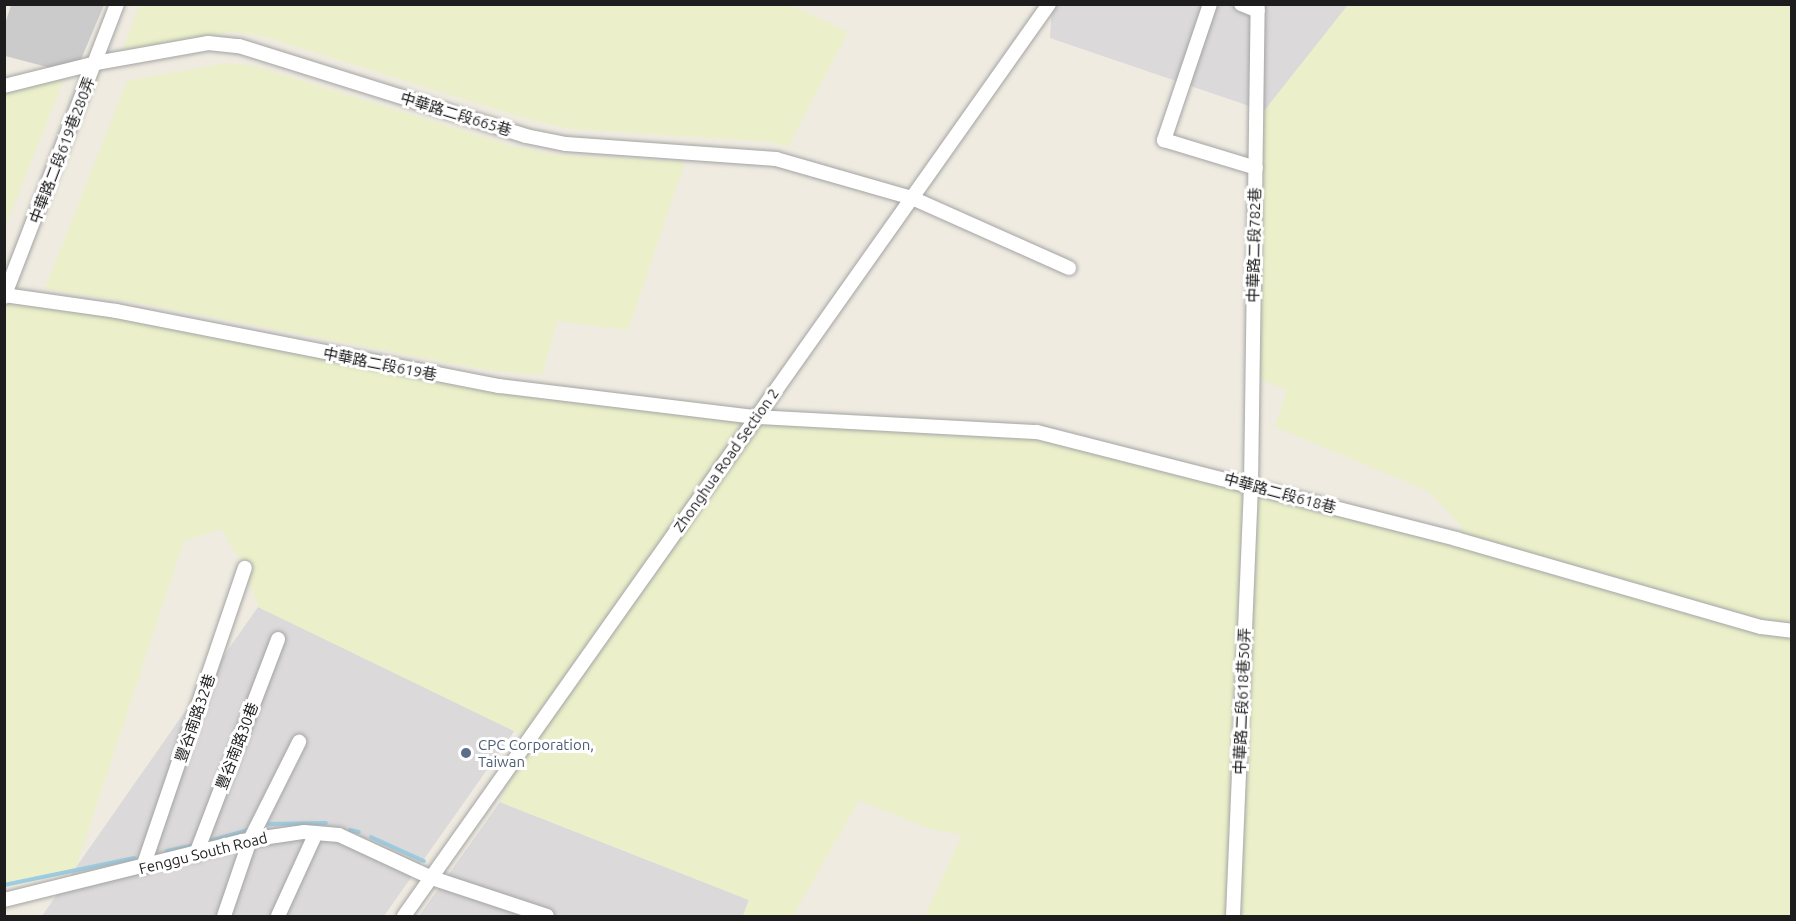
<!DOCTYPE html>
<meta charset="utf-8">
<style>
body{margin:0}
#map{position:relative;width:1796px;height:921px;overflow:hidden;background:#efebe1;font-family:Ubuntu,"Noto Sans TC",sans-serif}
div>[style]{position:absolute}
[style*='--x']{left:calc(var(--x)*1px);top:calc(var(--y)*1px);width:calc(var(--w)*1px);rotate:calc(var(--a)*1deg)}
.residential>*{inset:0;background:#dbd9d9}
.religious>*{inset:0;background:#cbcbcb}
.farmland>*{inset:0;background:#ebf0ca}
.stream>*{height:4px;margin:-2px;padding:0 2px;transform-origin:2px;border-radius:2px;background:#9dcde1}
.roads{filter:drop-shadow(0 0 2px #a4a4a4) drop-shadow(0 0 2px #a4a4a4)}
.minor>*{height:14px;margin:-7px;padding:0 7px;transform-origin:7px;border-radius:7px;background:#fff}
.dots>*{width:16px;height:16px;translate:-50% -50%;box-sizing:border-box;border:3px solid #fff;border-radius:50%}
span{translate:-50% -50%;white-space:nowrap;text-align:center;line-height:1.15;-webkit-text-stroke:6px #fff;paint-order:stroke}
.street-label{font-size:15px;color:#1d1d1d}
.service-label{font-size:15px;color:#4e5e75}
.left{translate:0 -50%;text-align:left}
.frame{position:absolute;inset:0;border:6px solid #1d1d1d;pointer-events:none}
</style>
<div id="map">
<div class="residential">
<div style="clip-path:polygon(1052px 5px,1348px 5px,1264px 111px,1050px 38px)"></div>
<div style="clip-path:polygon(258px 607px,515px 730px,384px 916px,42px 916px)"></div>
<div style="clip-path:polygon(500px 802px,749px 900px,743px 916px,419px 916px)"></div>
</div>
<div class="religious">
<div style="clip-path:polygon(11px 5px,104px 5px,79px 64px,59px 70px,5px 56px,5px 24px)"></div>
</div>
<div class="farmland">
<div style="clip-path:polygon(140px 4px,790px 4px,848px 32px,788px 147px,772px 142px,571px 129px,534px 121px,259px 35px,230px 32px,123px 51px)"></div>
<div style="clip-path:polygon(1348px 5px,1791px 5px,1791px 916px,925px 916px,962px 835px,930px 829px,859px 800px,793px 916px,743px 916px,749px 900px,500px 802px,530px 739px,258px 607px,245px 568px,221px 529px,184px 541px,75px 870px,5px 885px,4px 295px,499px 386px,713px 410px,998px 428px,1456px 539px,1462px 526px,1428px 491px,1275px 427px,1287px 390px,1252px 377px,1256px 110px,1264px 111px)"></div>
<div style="clip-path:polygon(227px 63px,255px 66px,512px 146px,548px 154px,685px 162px,628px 330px,557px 321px,542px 375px,487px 370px,144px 304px,45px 289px,127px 81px)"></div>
<div style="clip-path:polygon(65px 76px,5px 228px,5px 89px)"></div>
</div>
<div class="stream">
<div style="--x:269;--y:824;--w:57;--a:-1"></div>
<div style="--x:350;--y:830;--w:9;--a:13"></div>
<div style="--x:371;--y:837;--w:58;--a:24.4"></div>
<div style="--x:209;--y:841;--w:41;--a:-15.8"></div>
<div style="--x:167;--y:851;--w:25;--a:-12"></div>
<div style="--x:4;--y:885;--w:133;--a:-11.7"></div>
</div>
<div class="roads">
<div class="minor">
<div style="--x:1210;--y:4;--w:144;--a:108.7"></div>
<div style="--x:1164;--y:140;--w:96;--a:16.9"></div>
<div style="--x:1241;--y:4;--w:18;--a:22"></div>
<div style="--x:4;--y:86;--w:95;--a:-14"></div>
<div style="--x:96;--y:63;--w:114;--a:-10.1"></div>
<div style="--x:208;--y:43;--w:31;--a:6"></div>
<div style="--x:239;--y:46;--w:301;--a:17.4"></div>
<div style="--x:526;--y:136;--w:41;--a:11.3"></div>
<div style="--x:566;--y:144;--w:211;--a:4.1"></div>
<div style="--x:776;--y:159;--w:141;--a:16"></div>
<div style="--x:912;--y:198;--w:172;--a:24"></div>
<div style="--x:4;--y:295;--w:113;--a:8.1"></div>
<div style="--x:116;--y:311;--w:390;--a:11.1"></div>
<div style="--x:499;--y:386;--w:260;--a:6.9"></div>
<div style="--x:757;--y:417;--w:280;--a:3.1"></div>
<div style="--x:1037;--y:432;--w:432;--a:14.3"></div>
<div style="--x:1456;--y:539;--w:317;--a:16.1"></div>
<div style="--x:1761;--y:627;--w:31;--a:7"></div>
<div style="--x:4;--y:297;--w:314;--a:-68.9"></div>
<div style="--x:196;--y:854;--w:230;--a:-69.1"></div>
<div style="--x:143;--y:867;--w:316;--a:-71.2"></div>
<div style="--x:4;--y:900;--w:245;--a:-13.9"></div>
<div style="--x:242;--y:841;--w:63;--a:-8.3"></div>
<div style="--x:304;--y:832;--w:35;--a:5"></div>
<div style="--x:339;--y:835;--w:102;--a:24.8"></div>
<div style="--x:432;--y:878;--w:121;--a:18.3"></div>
<div style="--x:224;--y:916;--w:80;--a:-71.1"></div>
<div style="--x:250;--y:840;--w:110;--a:-63.4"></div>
<div style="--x:278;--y:916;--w:91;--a:-65.4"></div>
<div style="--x:404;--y:916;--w:1117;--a:-54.73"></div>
<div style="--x:1233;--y:916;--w:431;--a:-87.6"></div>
<div style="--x:1251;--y:485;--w:481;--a:-89.2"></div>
</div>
</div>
<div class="dots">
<div style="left:466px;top:753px;background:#5c6f8a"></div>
</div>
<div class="street-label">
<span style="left:456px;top:114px;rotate:17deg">中華路二段665巷</span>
<span style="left:62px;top:150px;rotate:-69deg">中華路二段619巷280弄</span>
<span style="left:1254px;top:245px;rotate:-89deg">中華路二段782巷</span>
<span style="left:380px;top:364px;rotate:11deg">中華路二段619巷</span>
<span style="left:726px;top:460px;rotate:-55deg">Zhonghua Road Section 2</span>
<span style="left:1280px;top:493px;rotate:15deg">中華路二段618巷</span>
<span style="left:1242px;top:701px;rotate:-88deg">中華路二段618巷50弄</span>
<span style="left:195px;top:718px;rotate:-71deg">豐谷南路32巷</span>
<span style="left:237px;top:746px;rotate:-69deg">豐谷南路30巷</span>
<span style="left:203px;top:853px;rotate:-14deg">Fenggu South Road</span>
</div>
<div class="service-label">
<span class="left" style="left:478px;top:753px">CPC Corporation,<br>Taiwan</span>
</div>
<div class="frame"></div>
</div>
